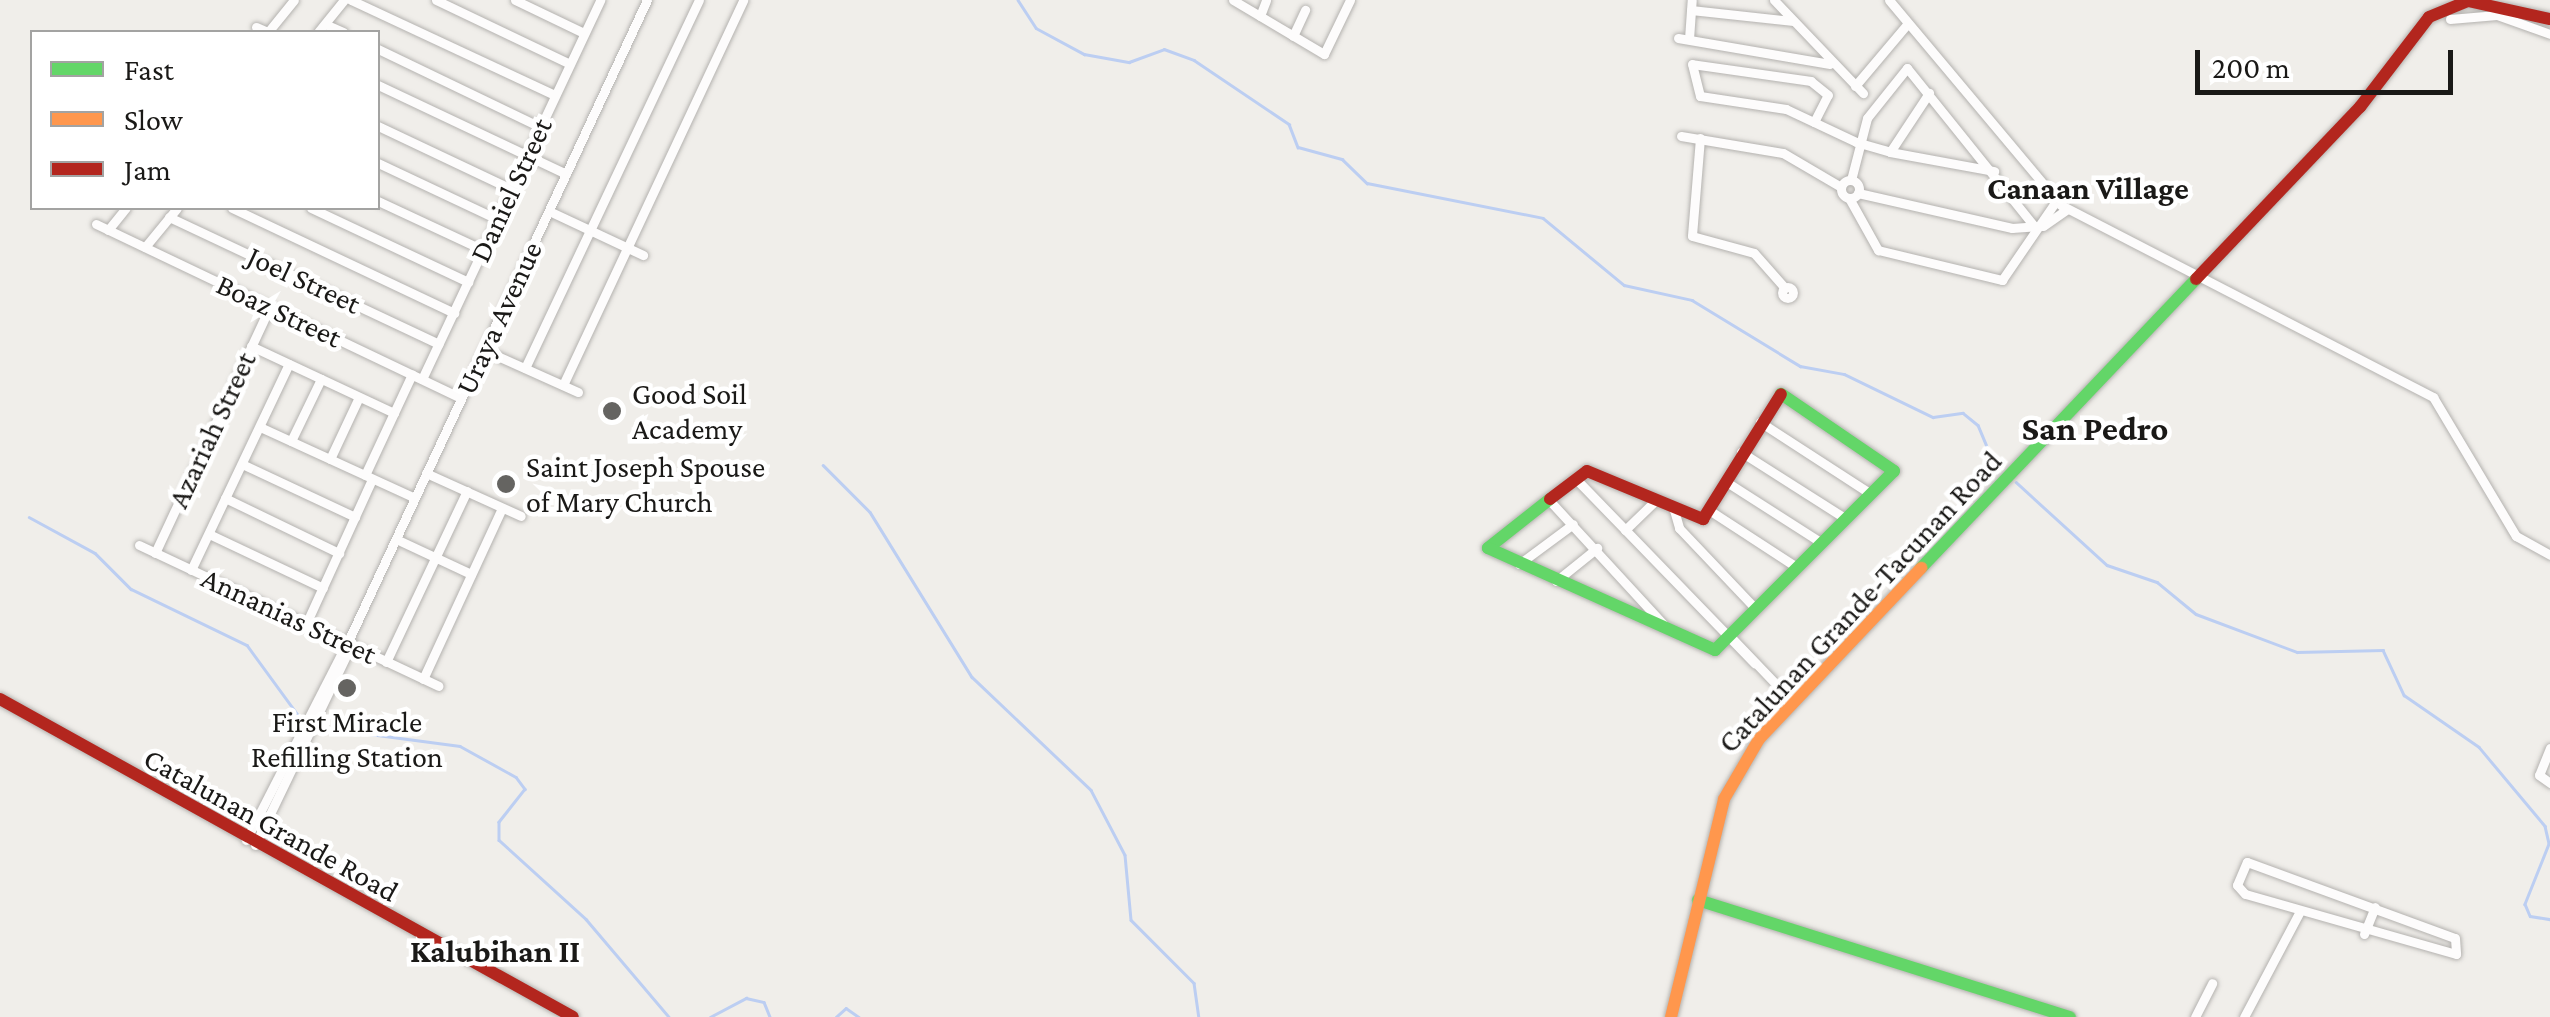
<!DOCTYPE html>
<style>
body{margin:0}
#map{position:relative;width:2550px;height:1017px;overflow:hidden;background:#f0eeea;font-family:"Crimson Pro",serif}
div>[style]{position:absolute}
[style*='--x']{left:calc(var(--x)*1px);top:calc(var(--y)*1px);width:calc(var(--w)*1px);rotate:calc(var(--a)*1deg)}
.stream>*{height:2.5px;margin:-1.25px;padding:0 1.25px;transform-origin:1.25px;border-radius:1.25px;background:#bccef2}
.roads{filter:drop-shadow(0 0 2px #b4b2af) drop-shadow(0 0 2px #b4b2af)}
.street>*{height:9px;margin:-4.5px;padding:0 4.5px;transform-origin:4.5px;border-radius:4.5px;background:#fdfcfc}
.street>.ring{margin:-4.5px;padding:0;box-sizing:content-box;background:none;border:9px solid #fdfcfc;border-radius:50%}
.fast>*{height:12px;margin:-6px;padding:0 6px;transform-origin:6px;border-radius:6px;background:#63d668}
.slow>*{height:12px;margin:-6px;padding:0 6px;transform-origin:6px;border-radius:6px;background:#ff974d}
.jam>*{height:12px;margin:-6px;padding:0 6px;transform-origin:6px;border-radius:6px;background:#b3261e}
.dots>*{width:28px;height:28px;translate:-50% -50%;box-sizing:border-box;border:5px solid #fff;border-radius:50%}
span{translate:-50% -50%;white-space:nowrap;text-align:center;line-height:1.15;-webkit-text-stroke:9px #fff;paint-order:stroke}
.street-label{font-size:30px;color:#1a1917}
.poi-label{font-size:30px;color:#1a1917}
.left{translate:0 -50%;text-align:left}
.neighbourhood-label{font-size:32px;color:#1a1917;font-weight:700}
.quarter-label{font-size:35px;color:#1a1917;font-weight:700}
.legend{position:absolute;left:30px;top:30px;width:350px;height:180px;box-sizing:border-box;background:#fff;border:2px solid #a3a3a2;margin:0;padding:12px 18px;list-style:none;font-size:30px;color:#1a1917}
.legend li{display:flex;align-items:center;gap:20px;height:50px}
.legend b{width:50px;border:2px solid #a3a3a2}
.scale{position:absolute;left:2195px;top:50px;width:258px;height:45px;box-sizing:border-box;border:5px solid #1a1917;border-top:0;padding-left:12px;font-size:30px;line-height:35px;white-space:nowrap;color:#1a1917;-webkit-text-stroke:8px #fff;paint-order:stroke}
</style>
<div id="map">
<div class="stream">
<div style="--x:1018;--y:0;--w:33;--a:57"></div>
<div style="--x:1036;--y:28;--w:55;--a:28.4"></div>
<div style="--x:1084;--y:54;--w:46;--a:10.1"></div>
<div style="--x:1129;--y:62;--w:37;--a:-20"></div>
<div style="--x:1164;--y:49;--w:32;--a:20"></div>
<div style="--x:1194;--y:60;--w:115;--a:34"></div>
<div style="--x:1289;--y:124;--w:25;--a:69"></div>
<div style="--x:1298;--y:147;--w:46;--a:15.3"></div>
<div style="--x:1342;--y:159;--w:35;--a:44"></div>
<div style="--x:1367;--y:183;--w:179;--a:11.2"></div>
<div style="--x:1543;--y:218;--w:105;--a:39.6"></div>
<div style="--x:1624;--y:285;--w:70;--a:12.4"></div>
<div style="--x:1692;--y:300;--w:127;--a:31.4"></div>
<div style="--x:1800;--y:366;--w:45;--a:10.3"></div>
<div style="--x:1844;--y:374;--w:99;--a:25.8"></div>
<div style="--x:1933;--y:417;--w:30;--a:-8"></div>
<div style="--x:1963;--y:413;--w:19;--a:39"></div>
<div style="--x:1978;--y:425;--w:47;--a:67.3"></div>
<div style="--x:823;--y:465;--w:66;--a:45"></div>
<div style="--x:870;--y:512;--w:194;--a:58.3"></div>
<div style="--x:972;--y:677;--w:164;--a:43.5"></div>
<div style="--x:1091;--y:790;--w:73;--a:62.4"></div>
<div style="--x:1125;--y:855;--w:65;--a:84.7"></div>
<div style="--x:1131;--y:920;--w:89;--a:45"></div>
<div style="--x:1194;--y:983;--w:34;--a:82"></div>
<div style="--x:2016;--y:482;--w:123;--a:42.4"></div>
<div style="--x:2107;--y:565;--w:53;--a:18.8"></div>
<div style="--x:2157;--y:582;--w:50;--a:39.4"></div>
<div style="--x:2196;--y:614;--w:108;--a:20.6"></div>
<div style="--x:2297;--y:652;--w:86;--a:-1.3"></div>
<div style="--x:2383;--y:650;--w:50;--a:65"></div>
<div style="--x:2404;--y:695;--w:91;--a:34.7"></div>
<div style="--x:2479;--y:747;--w:103;--a:50.1"></div>
<div style="--x:2545;--y:826;--w:18;--a:77"></div>
<div style="--x:2549;--y:844;--w:65;--a:111.8"></div>
<div style="--x:2525;--y:904;--w:13;--a:67"></div>
<div style="--x:2530;--y:916;--w:20;--a:9"></div>
<div style="--x:29;--y:517;--w:75;--a:28.6"></div>
<div style="--x:95;--y:553;--w:51;--a:45"></div>
<div style="--x:131;--y:589;--w:129;--a:25.8"></div>
<div style="--x:247;--y:645;--w:92;--a:53.9"></div>
<div style="--x:317;--y:727;--w:144;--a:7.6"></div>
<div style="--x:460;--y:746;--w:64;--a:29"></div>
<div style="--x:516;--y:777;--w:15;--a:53"></div>
<div style="--x:525;--y:789;--w:42;--a:128.2"></div>
<div style="--x:499;--y:822;--w:18;--a:90"></div>
<div style="--x:499;--y:840;--w:118;--a:42.2"></div>
<div style="--x:586;--y:919;--w:128;--a:49.7"></div>
<div style="--x:710;--y:1017;--w:41;--a:-27.8"></div>
<div style="--x:746;--y:998;--w:18;--a:13"></div>
<div style="--x:764;--y:1002;--w:16;--a:68"></div>
<div style="--x:836;--y:1017;--w:13;--a:-42"></div>
<div style="--x:846;--y:1008;--w:16;--a:35"></div>
</div>
<div class="roads">
<div class="street">
<div style="--x:351;--y:0;--w:225;--a:25"></div>
<div style="--x:436;--y:0;--w:148;--a:25.5"></div>
<div style="--x:515;--y:0;--w:76;--a:25.6"></div>
<div style="--x:1233;--y:0;--w:106;--a:30.7"></div>
<div style="--x:1324;--y:54;--w:60;--a:-64.3"></div>
<div style="--x:1774;--y:0;--w:129;--a:46.3"></div>
<div style="--x:1889;--y:0;--w:268;--a:50"></div>
<div style="--x:2061;--y:205;--w:419;--a:27.3"></div>
<div style="--x:2433;--y:397;--w:162;--a:59.2"></div>
<div style="--x:2516;--y:536;--w:39;--a:29"></div>
<div style="--x:1691;--y:10;--w:103;--a:6.2"></div>
<div style="--x:1260;--y:16;--w:17;--a:-69"></div>
<div style="--x:2450;--y:19;--w:47;--a:-4.9"></div>
<div style="--x:2497;--y:15;--w:56;--a:19.7"></div>
<div style="--x:325;--y:24;--w:20;--a:24"></div>
<div style="--x:256;--y:27;--w:13;--a:23"></div>
<div style="--x:268;--y:32;--w:41;--a:-50.9"></div>
<div style="--x:318;--y:32;--w:41;--a:-50.9"></div>
<div style="--x:1293;--y:36;--w:29;--a:-65"></div>
<div style="--x:1678;--y:38;--w:154;--a:9.7"></div>
<div style="--x:1689;--y:39;--w:39;--a:-86"></div>
<div style="--x:378;--y:49;--w:180;--a:25.7"></div>
<div style="--x:378;--y:85;--w:208;--a:25.3"></div>
<div style="--x:1855;--y:86;--w:82;--a:-49.9"></div>
<div style="--x:1814;--y:122;--w:30;--a:-63"></div>
<div style="--x:1828;--y:95;--w:22;--a:-141"></div>
<div style="--x:1811;--y:81;--w:120;--a:-171.9"></div>
<div style="--x:1692;--y:64;--w:33;--a:76"></div>
<div style="--x:1700;--y:96;--w:87;--a:8.6"></div>
<div style="--x:1786;--y:109;--w:77;--a:25.2"></div>
<div style="--x:1856;--y:142;--w:35;--a:16"></div>
<div style="--x:1890;--y:152;--w:106;--a:10.4"></div>
<div style="--x:378;--y:126;--w:147;--a:25.3"></div>
<div style="--x:1681;--y:136;--w:103;--a:9.5"></div>
<div style="--x:1783;--y:153;--w:67;--a:30.4"></div>
<div style="--x:1700;--y:138;--w:98;--a:94.7"></div>
<div style="--x:1692;--y:236;--w:64;--a:15.3"></div>
<div style="--x:1754;--y:253;--w:47;--a:48.5"></div>
<div style="--x:1890;--y:152;--w:71;--a:-56.5"></div>
<div style="--x:378;--y:163;--w:132;--a:25.2"></div>
<div style="--x:1851;--y:180;--w:64;--a:-75.5"></div>
<div style="--x:1867;--y:118;--w:64;--a:-51.3"></div>
<div style="--x:1907;--y:68;--w:204;--a:51.2"></div>
<div class="ring" style="left:1841px;top:180px;width:9px;height:9px"></div>
<div style="--x:1858;--y:193;--w:158;--a:12.8"></div>
<div style="--x:2012;--y:228;--w:31;--a:-4"></div>
<div style="--x:2043;--y:226;--w:28;--a:-35"></div>
<div style="--x:1849;--y:198;--w:60;--a:60.9"></div>
<div style="--x:1878;--y:250;--w:128;--a:13.6"></div>
<div style="--x:2002;--y:280;--w:96;--a:-55.6"></div>
<div style="--x:378;--y:201;--w:116;--a:25"></div>
<div style="--x:232;--y:208;--w:246;--a:25.3"></div>
<div style="--x:311;--y:208;--w:174;--a:25.2"></div>
<div style="--x:549;--y:211;--w:104;--a:25.1"></div>
<div style="--x:169;--y:217;--w:298;--a:25.2"></div>
<div style="--x:96;--y:224;--w:404;--a:25.5"></div>
<div style="--x:108;--y:230;--w:28;--a:-51"></div>
<div style="--x:145;--y:247;--w:50;--a:-50.6"></div>
<div class="ring" style="left:1782.5px;top:287.5px;width:2px;height:2px"></div>
<div style="--x:251;--y:346;--w:158;--a:25.1"></div>
<div style="--x:484;--y:350;--w:103;--a:24.1"></div>
<div style="--x:525;--y:368;--w:407;--a:-64.7"></div>
<div style="--x:422;--y:379;--w:419;--a:-64.8"></div>
<div style="--x:563;--y:385;--w:425;--a:-64.9"></div>
<div style="--x:1760;--y:422;--w:132;--a:33"></div>
<div style="--x:260;--y:427;--w:170;--a:24.6"></div>
<div style="--x:291;--y:441;--w:69;--a:-64.2"></div>
<div style="--x:1741;--y:452;--w:125;--a:32.5"></div>
<div style="--x:330;--y:459;--w:68;--a:-64.9"></div>
<div style="--x:242;--y:464;--w:125;--a:25.1"></div>
<div style="--x:426;--y:473;--w:104;--a:24.4"></div>
<div style="--x:365;--y:475;--w:111;--a:-65"></div>
<div style="--x:1576;--y:479;--w:257;--a:45.9"></div>
<div style="--x:1725;--y:481;--w:115;--a:32.6"></div>
<div style="--x:225;--y:498;--w:127;--a:25.8"></div>
<div style="--x:1549;--y:500;--w:171;--a:47.4"></div>
<div style="--x:1674;--y:510;--w:19;--a:74"></div>
<div style="--x:1679;--y:528;--w:112;--a:46.5"></div>
<div style="--x:1709;--y:510;--w:106;--a:33.1"></div>
<div style="--x:1625;--y:530;--w:42;--a:-44"></div>
<div style="--x:209;--y:534;--w:126;--a:25.3"></div>
<div style="--x:396;--y:539;--w:83;--a:25"></div>
<div style="--x:139;--y:545;--w:331;--a:25.2"></div>
<div style="--x:155;--y:553;--w:272;--a:-65"></div>
<div style="--x:1519;--y:564;--w:67;--a:-36.5"></div>
<div style="--x:191;--y:570;--w:228;--a:-64.6"></div>
<div style="--x:1556;--y:581;--w:53;--a:-38.8"></div>
<div style="--x:306;--y:624;--w:159;--a:-65.5"></div>
<div style="--x:1728;--y:634;--w:94;--a:46.3"></div>
<div style="--x:386;--y:662;--w:189;--a:-64.7"></div>
<div style="--x:423;--y:679;--w:188;--a:-65.2"></div>
<div style="--x:2550;--y:748;--w:29;--a:112"></div>
<div style="--x:2539;--y:775;--w:14;--a:36"></div>
<div style="--x:246;--y:840;--w:230;--a:-62.9"></div>
<div style="--x:351;--y:635;--w:701;--a:-65.01"></div>
<div style="--x:255;--y:845;--w:224;--a:-64.3"></div>
<div style="--x:2247;--y:862;--w:221;--a:20.1"></div>
<div style="--x:2455;--y:938;--w:16;--a:86"></div>
<div style="--x:2456;--y:954;--w:219;--a:-164.1"></div>
<div style="--x:2245;--y:894;--w:12;--a:-132"></div>
<div style="--x:2237;--y:885;--w:25;--a:-67"></div>
<div style="--x:2364;--y:934;--w:29;--a:-68"></div>
<div style="--x:2195;--y:1017;--w:38;--a:-63"></div>
<div style="--x:2244;--y:1017;--w:118;--a:-62.1"></div>
</div>
<div class="fast">
<div style="--x:1550;--y:499;--w:79;--a:141.7"></div>
<div style="--x:1488;--y:548;--w:249;--a:24.2"></div>
<div style="--x:1715;--y:650;--w:253;--a:-45"></div>
<div style="--x:1894;--y:471;--w:137;--a:-145.7"></div>
<div style="--x:1921;--y:568;--w:399;--a:-46.4"></div>
<div style="--x:1698;--y:900;--w:390;--a:17.5"></div>
</div>
<div class="slow">
<div style="--x:1671;--y:1017;--w:224;--a:-76.3"></div>
<div style="--x:1724;--y:799;--w:69;--a:-59.7"></div>
<div style="--x:1759;--y:739;--w:236;--a:-46.5"></div>
</div>
<div class="jam">
<div style="--x:2196;--y:279;--w:238;--a:-46.4"></div>
<div style="--x:2360;--y:107;--w:113;--a:-52.5"></div>
<div style="--x:2429;--y:17;--w:42;--a:-22.3"></div>
<div style="--x:2468;--y:1;--w:84;--a:12.4"></div>
<div style="--x:1550;--y:499;--w:46;--a:-37.1"></div>
<div style="--x:1587;--y:471;--w:126;--a:22.5"></div>
<div style="--x:1703;--y:519;--w:147;--a:-58"></div>
<div style="--x:0;--y:699;--w:655;--a:29.03"></div>
</div>
</div>
<div class="dots">
<div style="left:612px;top:411px;background:#656461"></div>
<div style="left:506px;top:484px;background:#656461"></div>
<div style="left:347px;top:688px;background:#656461"></div>
</div>
<div class="street-label">
<span style="left:511px;top:190px;rotate:-65deg">Daniel Street</span>
<span style="left:304px;top:280px;rotate:25deg">Joel Street</span>
<span style="left:279px;top:311px;rotate:25deg">Boaz Street</span>
<span style="left:499px;top:318px;rotate:-65deg">Uraya Avenue</span>
<span style="left:212px;top:430px;rotate:-65deg">Azariah Street</span>
<span style="left:1860px;top:602px;rotate:-47deg">Catalunan Grande-Tacunan Road</span>
<span style="left:289px;top:616px;rotate:25deg">Annanias Street</span>
<span style="left:271px;top:825px;rotate:29deg">Catalunan Grande Road</span>
</div>
<div class="poi-label">
<span class="left" style="left:632px;top:411px">Good Soil<br>Academy</span>
<span class="left" style="left:526px;top:484px">Saint Joseph Spouse<br>of Mary Church</span>
<span style="left:347px;top:739px">First Miracle<br>Refilling Station</span>
</div>
<div class="neighbourhood-label">
<span style="left:2088px;top:188px">Canaan Village</span>
<span style="left:495px;top:951px">Kalubihan II</span>
</div>
<div class="quarter-label">
<span style="left:2095px;top:429px">San Pedro</span>
</div>
<ul class="legend">
<li><b style="height:12px;background:#63d668"></b>Fast</li>
<li><b style="height:12px;background:#ff974d"></b>Slow</li>
<li><b style="height:12px;background:#b3261e"></b>Jam</li>
</ul>
<div class="scale">200 m</div>
</div>
